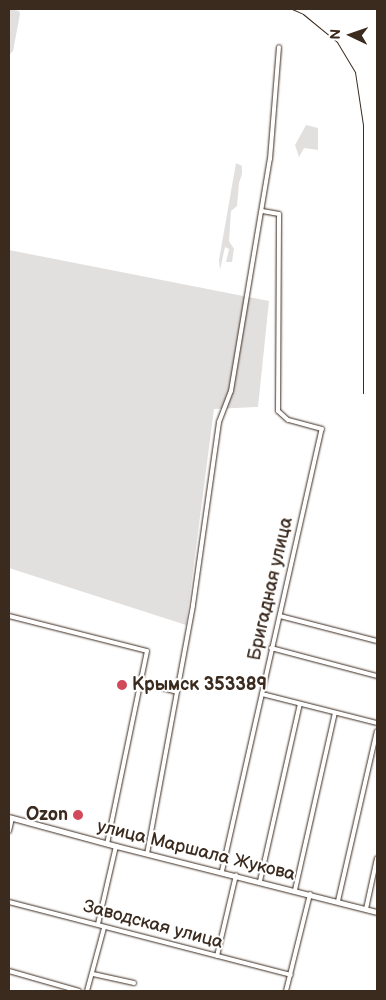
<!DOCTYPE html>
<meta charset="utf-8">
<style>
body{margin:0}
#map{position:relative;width:386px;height:1000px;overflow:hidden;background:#fff;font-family:"Balsamiq Sans",sans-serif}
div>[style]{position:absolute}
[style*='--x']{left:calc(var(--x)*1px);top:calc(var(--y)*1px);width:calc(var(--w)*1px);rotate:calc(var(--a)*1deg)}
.green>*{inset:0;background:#e2e0de}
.roads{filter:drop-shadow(0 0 1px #3b2a1e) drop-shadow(0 0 1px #3b2a1e)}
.minor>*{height:4px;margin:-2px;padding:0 2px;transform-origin:2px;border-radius:2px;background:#fff}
.major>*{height:5px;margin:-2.5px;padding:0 2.5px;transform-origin:2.5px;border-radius:2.5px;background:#fff}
.rail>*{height:1px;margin:-0.5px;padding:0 0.5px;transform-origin:0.5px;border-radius:0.5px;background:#3b2a1e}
.dots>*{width:14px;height:14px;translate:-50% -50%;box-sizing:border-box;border:2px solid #fff;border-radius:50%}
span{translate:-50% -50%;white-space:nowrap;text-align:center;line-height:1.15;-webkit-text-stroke:4px #fff;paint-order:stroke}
.street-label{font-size:18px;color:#3b2a1e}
.poi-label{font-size:18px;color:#3b2a1e;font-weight:700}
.left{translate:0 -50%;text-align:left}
.right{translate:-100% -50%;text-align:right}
.frame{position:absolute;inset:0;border:10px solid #3b2a1e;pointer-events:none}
.north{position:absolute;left:326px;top:10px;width:50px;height:50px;-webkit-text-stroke:4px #fff;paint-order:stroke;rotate:273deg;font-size:14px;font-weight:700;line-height:20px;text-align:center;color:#3b2a1e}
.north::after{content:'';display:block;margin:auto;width:18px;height:22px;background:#3b2a1e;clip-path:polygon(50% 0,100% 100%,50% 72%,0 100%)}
</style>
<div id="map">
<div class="green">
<div style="clip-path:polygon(9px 9px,19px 11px,20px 14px,13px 51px,9px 55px)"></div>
<div style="clip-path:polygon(306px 125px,318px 128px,318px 150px,304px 148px,299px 157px,295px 145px)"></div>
<div style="clip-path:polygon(236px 163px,242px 166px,242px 174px,239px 183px,237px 206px,231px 211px,229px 241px,234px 249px,232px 262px,226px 262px,229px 249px,225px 247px,220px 270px,219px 260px)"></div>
<div style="clip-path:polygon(9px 250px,269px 301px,258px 407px,214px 409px,186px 625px,9px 568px)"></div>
</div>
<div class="roads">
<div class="minor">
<div style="--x:9;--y:616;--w:142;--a:14.2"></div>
<div style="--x:147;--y:651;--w:197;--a:101.7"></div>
<div style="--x:280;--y:616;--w:100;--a:14.5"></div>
<div style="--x:271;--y:648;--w:110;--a:14.8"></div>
<div style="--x:140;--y:682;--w:38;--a:15"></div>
<div style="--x:262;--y:694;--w:119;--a:14.2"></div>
<div style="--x:9;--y:831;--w:13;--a:-77"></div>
<div style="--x:147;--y:854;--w:253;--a:-79.5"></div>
<div style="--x:193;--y:605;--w:185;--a:-81.9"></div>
<div style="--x:219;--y:422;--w:33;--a:-69"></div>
<div style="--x:231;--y:391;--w:235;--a:-80.5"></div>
<div style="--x:270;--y:159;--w:112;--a:-85.4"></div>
<div style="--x:222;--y:871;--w:453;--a:-77.3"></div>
<div style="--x:322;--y:429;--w:35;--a:-165"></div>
<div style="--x:288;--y:420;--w:13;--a:-138"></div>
<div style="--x:278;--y:411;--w:197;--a:-89.7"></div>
<div style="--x:279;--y:214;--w:17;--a:-170"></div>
<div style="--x:260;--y:881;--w:181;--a:-77.3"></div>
<div style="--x:295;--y:890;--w:181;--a:-77.3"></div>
<div style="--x:338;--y:901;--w:174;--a:-77.1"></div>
<div style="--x:9;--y:902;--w:291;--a:14.5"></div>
<div style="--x:366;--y:909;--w:52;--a:-77.8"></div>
<div style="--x:98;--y:924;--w:80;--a:-77"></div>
<div style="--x:217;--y:956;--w:83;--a:-76.8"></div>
<div style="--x:9;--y:971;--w:73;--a:15.9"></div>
<div style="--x:93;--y:974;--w:42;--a:12.4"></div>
<div style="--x:87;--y:991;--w:65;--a:-74.9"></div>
<div style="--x:286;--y:991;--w:100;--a:-76.1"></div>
</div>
<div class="major">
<div style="--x:9;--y:817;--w:111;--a:15.2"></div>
<div style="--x:116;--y:846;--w:269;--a:14.2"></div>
</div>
</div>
<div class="rail">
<div style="--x:292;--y:9;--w:12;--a:24"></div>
<div style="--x:303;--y:14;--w:44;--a:39.5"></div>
<div style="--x:337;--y:42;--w:35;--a:59"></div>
<div style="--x:355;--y:72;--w:54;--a:81.4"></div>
<div style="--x:363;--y:125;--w:268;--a:90"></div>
</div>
<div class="dots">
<div style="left:122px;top:685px;background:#d1495b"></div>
<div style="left:78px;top:815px;background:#d1495b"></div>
</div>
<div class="street-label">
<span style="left:271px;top:589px;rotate:-77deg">Бригадная улица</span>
<span style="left:196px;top:851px;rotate:14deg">улица Маршала Жукова</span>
<span style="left:153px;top:925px;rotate:15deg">Заводская улица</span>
</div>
<div class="poi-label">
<span class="left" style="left:132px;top:685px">Крымск 353389</span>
<span class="right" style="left:68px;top:815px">Ozon</span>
</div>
<div class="frame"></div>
<div class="north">N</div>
</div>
